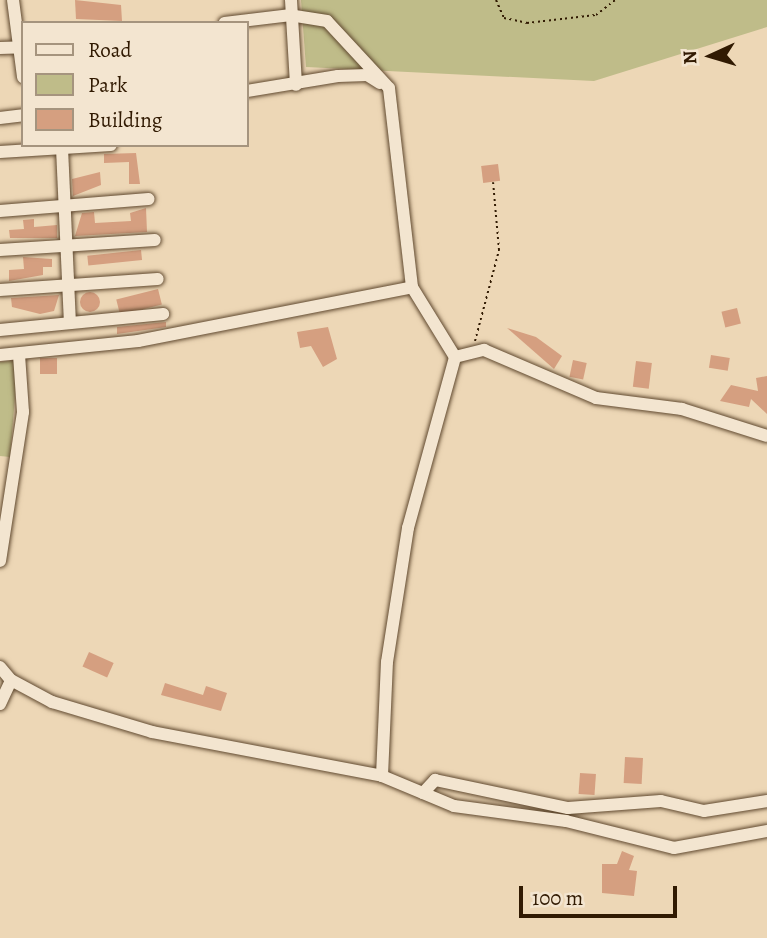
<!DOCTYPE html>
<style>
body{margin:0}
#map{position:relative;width:767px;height:938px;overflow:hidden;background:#edd7b6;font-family:Alegreya,serif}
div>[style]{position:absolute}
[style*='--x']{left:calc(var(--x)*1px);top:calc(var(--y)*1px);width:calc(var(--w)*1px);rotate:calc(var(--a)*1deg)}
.green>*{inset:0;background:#bfbc89}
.building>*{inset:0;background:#d59f80;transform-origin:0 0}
.round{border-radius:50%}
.path>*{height:2px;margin-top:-1px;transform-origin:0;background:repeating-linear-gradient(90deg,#311a02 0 2px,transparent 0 5.5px)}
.roads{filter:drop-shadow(0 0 2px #60492f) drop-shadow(0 0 2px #60492f)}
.minor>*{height:12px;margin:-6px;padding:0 6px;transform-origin:6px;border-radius:6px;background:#f3e5d0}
span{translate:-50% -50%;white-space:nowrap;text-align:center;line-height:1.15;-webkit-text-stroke:7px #f3e5d0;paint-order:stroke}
.legend{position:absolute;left:21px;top:21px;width:228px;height:126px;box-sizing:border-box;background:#f3e5d0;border:2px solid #a5947e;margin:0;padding:9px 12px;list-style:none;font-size:21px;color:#311a02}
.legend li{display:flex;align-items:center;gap:14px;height:35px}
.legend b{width:35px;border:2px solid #a5947e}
.north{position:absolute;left:676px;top:21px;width:70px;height:70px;-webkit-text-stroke:5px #f3e5d0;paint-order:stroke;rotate:266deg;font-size:19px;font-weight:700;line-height:28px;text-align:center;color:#311a02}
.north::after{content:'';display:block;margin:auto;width:24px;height:32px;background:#311a02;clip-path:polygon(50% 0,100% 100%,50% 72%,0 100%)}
.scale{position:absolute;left:519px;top:886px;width:158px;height:32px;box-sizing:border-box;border:4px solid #311a02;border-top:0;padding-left:9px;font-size:21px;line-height:24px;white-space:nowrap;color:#311a02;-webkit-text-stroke:5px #f3e5d0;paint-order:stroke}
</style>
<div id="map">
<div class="green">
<div style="clip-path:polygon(301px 0,767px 0,767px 27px,594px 81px,306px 67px)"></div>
<div style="clip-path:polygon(18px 360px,10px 457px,0 456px,0 362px)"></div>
</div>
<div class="building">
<div style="clip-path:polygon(75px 0,121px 5px,122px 21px,76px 19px)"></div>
<div style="clip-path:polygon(136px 153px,140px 184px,129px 184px,129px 162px,104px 163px,104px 154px)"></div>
<div style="left:498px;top:164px;width:17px;height:17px;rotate:83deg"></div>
<div style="clip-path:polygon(100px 172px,101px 185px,73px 196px,72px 179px)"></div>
<div style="clip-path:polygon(146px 208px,147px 232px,75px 236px,82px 213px,94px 212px,95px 223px,131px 221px,130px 213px)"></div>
<div style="clip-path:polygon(34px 219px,34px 227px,57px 225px,57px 238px,10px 238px,9px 230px,24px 229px,23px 220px)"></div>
<div style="left:141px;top:250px;width:10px;height:54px;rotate:84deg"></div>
<div style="clip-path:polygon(23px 257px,52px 259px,52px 267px,43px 267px,43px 275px,9px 281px,9px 270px,24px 269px)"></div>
<div style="left:158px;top:289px;width:16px;height:43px;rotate:76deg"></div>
<div class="round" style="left:80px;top:292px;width:20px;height:20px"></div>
<div style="clip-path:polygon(59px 295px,54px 311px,40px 314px,12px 307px,11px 298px)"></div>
<div style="left:737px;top:308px;width:16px;height:16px;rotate:76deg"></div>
<div style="clip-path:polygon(166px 322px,166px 327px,117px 334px,117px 327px)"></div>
<div style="clip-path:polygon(328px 327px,337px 359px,323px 367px,311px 346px,300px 348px,297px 332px)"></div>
<div style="clip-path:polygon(507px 328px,536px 337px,562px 356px,554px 369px)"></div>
<div style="left:711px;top:355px;width:19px;height:13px;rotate:9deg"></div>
<div style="left:57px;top:358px;width:16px;height:17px;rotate:90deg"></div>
<div style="left:573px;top:360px;width:14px;height:17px;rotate:12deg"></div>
<div style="left:636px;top:361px;width:16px;height:26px;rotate:7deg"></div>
<div style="clip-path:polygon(767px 376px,767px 414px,751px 399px,749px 407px,720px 401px,731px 385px,758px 391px,756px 378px)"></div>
<div style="left:89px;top:652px;width:27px;height:16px;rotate:24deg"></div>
<div style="clip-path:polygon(165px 683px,203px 695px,206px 686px,227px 693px,221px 711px,161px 695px)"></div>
<div style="left:625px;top:757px;width:18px;height:26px;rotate:3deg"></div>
<div style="left:580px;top:773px;width:16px;height:21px;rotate:4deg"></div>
<div style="clip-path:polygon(622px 851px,634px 856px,629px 870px,637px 871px,634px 896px,602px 893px,602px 864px,617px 864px)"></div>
</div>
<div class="path">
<div style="--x:496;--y:0;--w:20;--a:66"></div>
<div style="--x:504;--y:18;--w:24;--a:12"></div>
<div style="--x:527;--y:23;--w:69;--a:-6.6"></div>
<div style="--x:596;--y:15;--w:24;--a:-38"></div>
<div style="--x:475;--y:341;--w:94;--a:-75.2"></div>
<div style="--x:499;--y:250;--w:68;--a:-95"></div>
</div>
<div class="roads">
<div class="minor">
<div style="--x:13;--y:0;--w:78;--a:82.6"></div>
<div style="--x:291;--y:0;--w:85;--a:86.6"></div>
<div style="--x:0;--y:48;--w:23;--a:-2"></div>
<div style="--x:247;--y:91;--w:92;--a:-9.4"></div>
<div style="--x:338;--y:76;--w:29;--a:-2"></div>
<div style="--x:367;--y:75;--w:15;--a:32"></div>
<div style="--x:0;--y:118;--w:23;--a:-7"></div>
<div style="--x:62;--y:148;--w:175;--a:87.4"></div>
<div style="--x:0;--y:152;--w:111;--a:-3.6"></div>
<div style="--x:0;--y:211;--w:149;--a:-4.6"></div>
<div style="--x:0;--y:250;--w:155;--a:-3.7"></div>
<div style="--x:0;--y:290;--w:158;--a:-4"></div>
<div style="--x:0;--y:330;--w:164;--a:-5.6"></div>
<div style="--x:0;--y:355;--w:139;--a:-5.8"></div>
<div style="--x:138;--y:341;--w:279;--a:-11.1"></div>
<div style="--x:455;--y:357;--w:30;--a:-14"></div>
<div style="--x:484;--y:350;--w:122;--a:23.2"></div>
<div style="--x:596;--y:398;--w:87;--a:7.3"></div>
<div style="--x:682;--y:409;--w:89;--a:17.6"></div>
<div style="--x:0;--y:561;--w:151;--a:-81.2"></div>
<div style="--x:23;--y:412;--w:57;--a:-94"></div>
<div style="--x:0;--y:667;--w:17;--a:50"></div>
<div style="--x:0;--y:704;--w:26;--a:-65"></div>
<div style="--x:11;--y:680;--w:47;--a:28.2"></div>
<div style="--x:52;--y:702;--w:104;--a:16.7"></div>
<div style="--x:152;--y:732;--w:234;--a:10.8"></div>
<div style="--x:382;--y:776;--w:114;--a:-87.5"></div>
<div style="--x:387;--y:662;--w:136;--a:-81.1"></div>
<div style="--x:408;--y:528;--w:177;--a:-74.6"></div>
<div style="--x:455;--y:357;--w:82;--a:-121.6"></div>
<div style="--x:412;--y:287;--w:200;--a:-96.6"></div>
<div style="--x:389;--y:88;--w:91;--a:-132.8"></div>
<div style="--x:327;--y:21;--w:36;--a:-171"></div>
<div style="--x:291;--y:15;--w:67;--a:173.2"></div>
<div style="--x:382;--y:776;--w:78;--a:22.6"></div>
<div style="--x:454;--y:806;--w:113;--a:7.6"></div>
<div style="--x:566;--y:821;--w:111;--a:14"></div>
<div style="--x:674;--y:848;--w:95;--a:-10.4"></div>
<div style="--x:423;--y:793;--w:18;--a:-47"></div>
<div style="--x:435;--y:780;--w:136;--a:11.9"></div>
<div style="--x:568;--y:808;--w:93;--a:-4.3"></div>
<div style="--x:661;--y:801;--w:44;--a:13.1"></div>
<div style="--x:704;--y:811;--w:64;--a:-9"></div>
</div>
</div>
<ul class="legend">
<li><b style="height:9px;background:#f3e5d0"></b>Road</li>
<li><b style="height:19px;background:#bfbc89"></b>Park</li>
<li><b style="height:19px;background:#d59f80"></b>Building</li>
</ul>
<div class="north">N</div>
<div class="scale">100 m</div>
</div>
